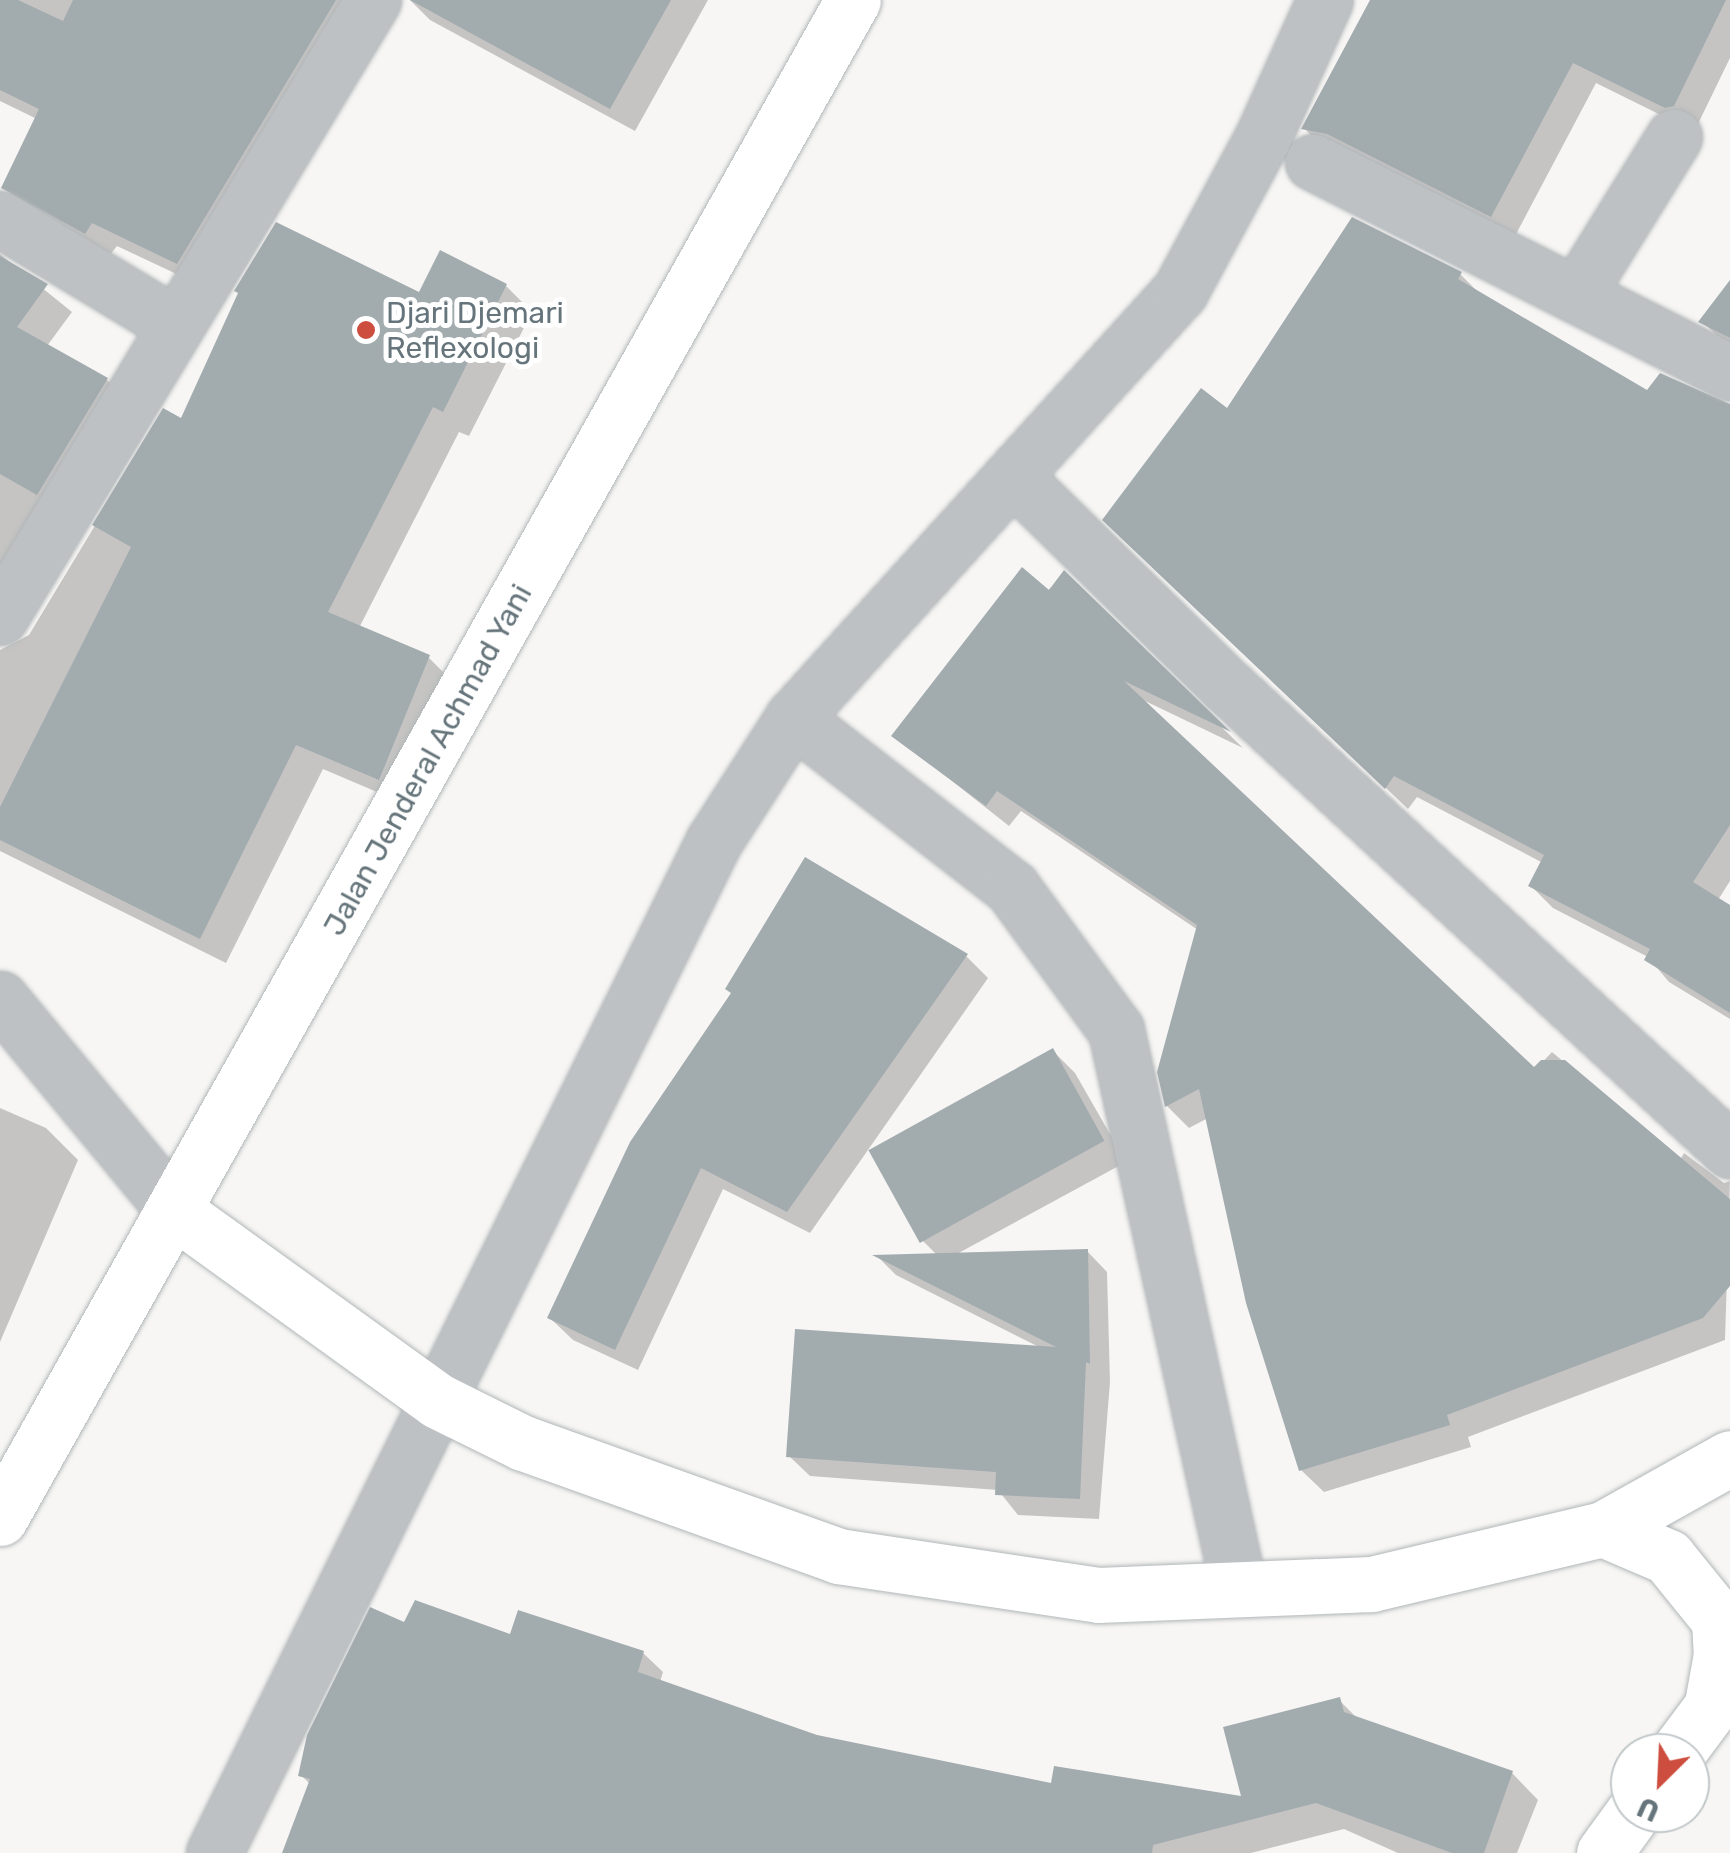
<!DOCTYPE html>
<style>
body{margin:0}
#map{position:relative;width:1730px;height:1853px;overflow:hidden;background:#f7f6f4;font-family:Rubik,sans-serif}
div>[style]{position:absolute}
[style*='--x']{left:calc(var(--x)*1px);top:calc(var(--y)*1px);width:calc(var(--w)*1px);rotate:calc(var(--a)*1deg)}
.shadow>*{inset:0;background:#0003}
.building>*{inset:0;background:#a2abae;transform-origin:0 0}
.roads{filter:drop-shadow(0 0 2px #b1b6b8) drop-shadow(0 0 2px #b1b6b8)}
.minor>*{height:55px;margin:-27.5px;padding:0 27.5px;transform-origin:27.5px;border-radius:27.5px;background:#bdc1c4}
.major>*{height:55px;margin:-27.5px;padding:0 27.5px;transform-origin:27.5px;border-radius:27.5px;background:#fff}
.highway>*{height:55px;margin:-27.5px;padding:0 27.5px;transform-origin:27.5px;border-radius:27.5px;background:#fff}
.dots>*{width:28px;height:28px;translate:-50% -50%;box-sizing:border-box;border:5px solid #fff;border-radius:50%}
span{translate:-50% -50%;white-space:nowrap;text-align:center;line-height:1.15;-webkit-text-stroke:10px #fff;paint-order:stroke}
.poi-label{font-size:30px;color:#66757b}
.left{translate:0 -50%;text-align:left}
.street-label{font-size:30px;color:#66757b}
.north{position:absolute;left:1610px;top:1733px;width:100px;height:100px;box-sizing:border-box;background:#fff;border:2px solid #c2c8ca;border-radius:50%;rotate:204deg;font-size:28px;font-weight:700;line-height:40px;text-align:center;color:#66757b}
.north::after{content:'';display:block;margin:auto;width:35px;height:45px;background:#cd4d3e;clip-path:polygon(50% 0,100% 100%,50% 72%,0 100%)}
</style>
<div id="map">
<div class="shadow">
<div style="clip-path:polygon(0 0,380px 0,202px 286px,117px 246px,109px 256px,28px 212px,4px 187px,37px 119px,0 101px)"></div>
<div style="clip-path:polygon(410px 0,708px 0,635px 131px,430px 20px)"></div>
<div style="clip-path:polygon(1373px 0,1730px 0,1730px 58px,1696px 128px,1689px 129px,1596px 83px,1514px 238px,1326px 151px,1304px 128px)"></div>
<div style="clip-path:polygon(0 254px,72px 312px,47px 346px,107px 380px,132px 405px,0 625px)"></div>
<div style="clip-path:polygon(1460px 274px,1483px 297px,1648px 394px,1730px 407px,1730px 881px,1718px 900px,1730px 908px,1730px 1019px,1669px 982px,1648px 957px,1553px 908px,1531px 886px,1543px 863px,1417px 797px,1408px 809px,1128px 542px,1227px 412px)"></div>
<div style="clip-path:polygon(1730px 284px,1730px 347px,1702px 322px)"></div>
<div style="clip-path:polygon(506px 286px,532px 312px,469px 436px,459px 432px,359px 628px,428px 657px,454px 683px,405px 804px,323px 769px,226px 963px,0 851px,0 650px,29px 635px,164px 411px,182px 422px,420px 295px)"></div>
<div style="clip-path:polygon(1065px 574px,1243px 748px,1141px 699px,1534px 1071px,1552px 1052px,1680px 1160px,1684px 1153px,1724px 1183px,1730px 1181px,1725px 1340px,1468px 1437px,1471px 1447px,1324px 1492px,1301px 1470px,1208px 1118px,1189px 1128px,1167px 1106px,1160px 1072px,1198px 930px,1021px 811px,1009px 826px,895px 736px)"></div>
<div style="clip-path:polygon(966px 956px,988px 978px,810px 1233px,723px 1189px,638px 1370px,573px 1340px,550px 1318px,633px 1143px)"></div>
<div style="clip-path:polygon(1053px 1051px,1075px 1073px,1126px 1162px,955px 1255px,1087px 1251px,1107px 1272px,1110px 1382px,1099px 1519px,1018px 1515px,998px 1490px,810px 1476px,789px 1456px,1043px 1349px,896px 1275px,878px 1257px,937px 1255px,921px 1239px)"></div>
<div style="clip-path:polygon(0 1108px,46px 1128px,78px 1160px,0 1342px)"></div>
<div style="clip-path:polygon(405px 1626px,643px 1653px,663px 1672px,660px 1682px,780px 1853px,284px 1853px,311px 1785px,301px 1775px)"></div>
<div style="clip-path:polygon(1339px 1700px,1359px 1720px,1512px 1773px,1538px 1800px,1517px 1853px,1398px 1853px,1344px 1829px,1251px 1853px,841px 1853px,1053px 1786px,1244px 1799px)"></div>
</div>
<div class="building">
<div style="clip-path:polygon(0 0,18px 0,63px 21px,73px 0,336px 0,177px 264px,92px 223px,85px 234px,1px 188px,39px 109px,0 90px)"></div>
<div style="clip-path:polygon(410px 0,671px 0,610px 109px)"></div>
<div style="clip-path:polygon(1370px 0,1726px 0,1674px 106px,1665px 108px,1573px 63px,1491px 217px,1327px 134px,1301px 129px)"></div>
<div style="clip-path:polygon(1352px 217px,1462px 272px,1458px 279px,1647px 390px,1660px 373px,1730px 404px,1730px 825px,1693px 882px,1730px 905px,1730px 1013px,1644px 960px,1650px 949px,1528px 886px,1544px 855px,1394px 776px,1385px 789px,1102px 520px,1201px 388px,1227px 408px)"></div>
<div style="clip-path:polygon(276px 222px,419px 292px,440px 250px,507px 284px,443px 412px,433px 407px,328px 612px,430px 655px,379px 780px,296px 745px,200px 939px,0 840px,0 807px,131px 547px,92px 525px,163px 408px,181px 418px,238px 293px,234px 291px)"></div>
<div style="clip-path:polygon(0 256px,48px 284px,17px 327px,108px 378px,37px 495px,0 474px)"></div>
<div style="clip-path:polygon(1730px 280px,1730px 338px,1698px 322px)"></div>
<div style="clip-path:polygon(1022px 567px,1049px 590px,1064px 570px,1231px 732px,1124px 681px,1534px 1067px,1541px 1060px,1565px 1060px,1730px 1199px,1730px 1286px,1703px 1318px,1447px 1415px,1450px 1425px,1299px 1471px,1246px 1303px,1199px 1089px,1165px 1107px,1157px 1072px,1197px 925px,997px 791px,986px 806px,891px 736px)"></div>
<div style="clip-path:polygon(805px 857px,968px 954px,787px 1212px,701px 1168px,615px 1350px,547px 1318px,630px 1142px,731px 993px,725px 989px)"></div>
<div style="left:1053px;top:1048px;width:106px;height:211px;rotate:61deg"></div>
<div style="clip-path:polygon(1088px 1249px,1090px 1364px,1086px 1362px,1080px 1499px,995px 1495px,996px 1472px,786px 1457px,795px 1329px,1056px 1347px,872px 1255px)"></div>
<div style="clip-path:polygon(415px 1600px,510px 1634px,518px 1610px,644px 1651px,638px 1672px,817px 1735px,1051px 1783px,1054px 1766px,1241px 1796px,1223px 1727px,1340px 1697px,1344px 1712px,1513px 1771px,1484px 1853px,1452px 1853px,1316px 1803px,1153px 1845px,1152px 1853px,282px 1853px,310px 1779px,298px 1776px,307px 1735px,370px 1607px,404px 1622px)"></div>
</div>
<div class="roads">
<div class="minor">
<div style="--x:1313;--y:162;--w:467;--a:26.8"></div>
<div style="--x:0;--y:219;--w:203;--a:31.1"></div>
<div style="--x:1576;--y:295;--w:186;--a:-58.2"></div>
<div style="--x:1014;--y:477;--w:297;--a:44.5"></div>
<div style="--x:1226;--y:685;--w:686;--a:42.7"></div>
<div style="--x:0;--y:617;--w:721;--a:-58.85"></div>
<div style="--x:793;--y:718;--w:277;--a:37.8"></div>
<div style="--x:1012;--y:888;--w:176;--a:53.8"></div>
<div style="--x:1116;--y:1030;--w:572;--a:77.59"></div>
<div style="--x:0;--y:999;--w:276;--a:50.4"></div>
<div style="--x:214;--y:1853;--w:1129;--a:-63.71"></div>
<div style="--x:714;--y:841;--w:146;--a:-57.3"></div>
<div style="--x:793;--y:718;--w:576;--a:-47.81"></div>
<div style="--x:1180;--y:291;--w:175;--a:-61.7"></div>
<div style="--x:1263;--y:137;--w:150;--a:-65.7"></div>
</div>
<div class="major">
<div style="--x:176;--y:1212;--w:323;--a:35.8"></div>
<div style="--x:438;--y:1401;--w:95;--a:26.3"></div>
<div style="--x:523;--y:1443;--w:335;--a:19.7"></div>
<div style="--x:838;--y:1556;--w:263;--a:8.5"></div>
<div style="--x:1098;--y:1595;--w:274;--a:-2.3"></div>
<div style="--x:1372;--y:1584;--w:237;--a:-13.4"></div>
<div style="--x:1603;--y:1529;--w:145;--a:-29.2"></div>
<div style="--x:1603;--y:1529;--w:71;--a:23.3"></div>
<div style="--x:1668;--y:1557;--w:81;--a:51"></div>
<div style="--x:1719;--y:1620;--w:34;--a:87"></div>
<div style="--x:1721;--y:1654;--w:51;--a:100.2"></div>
<div style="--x:1677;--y:1753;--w:89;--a:-53.3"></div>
<div style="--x:1604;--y:1853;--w:49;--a:-54.1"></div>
</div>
<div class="highway">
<div style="--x:0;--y:1518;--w:1741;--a:-60.67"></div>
</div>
</div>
<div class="dots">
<div style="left:366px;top:330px;background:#cd4d3e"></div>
</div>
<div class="poi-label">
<span class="left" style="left:386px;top:330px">Djari Djemari<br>Reflexologi</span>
</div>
<div class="street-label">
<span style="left:428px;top:760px;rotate:-61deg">Jalan Jenderal Achmad Yani</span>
</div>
<div class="north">U</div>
</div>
